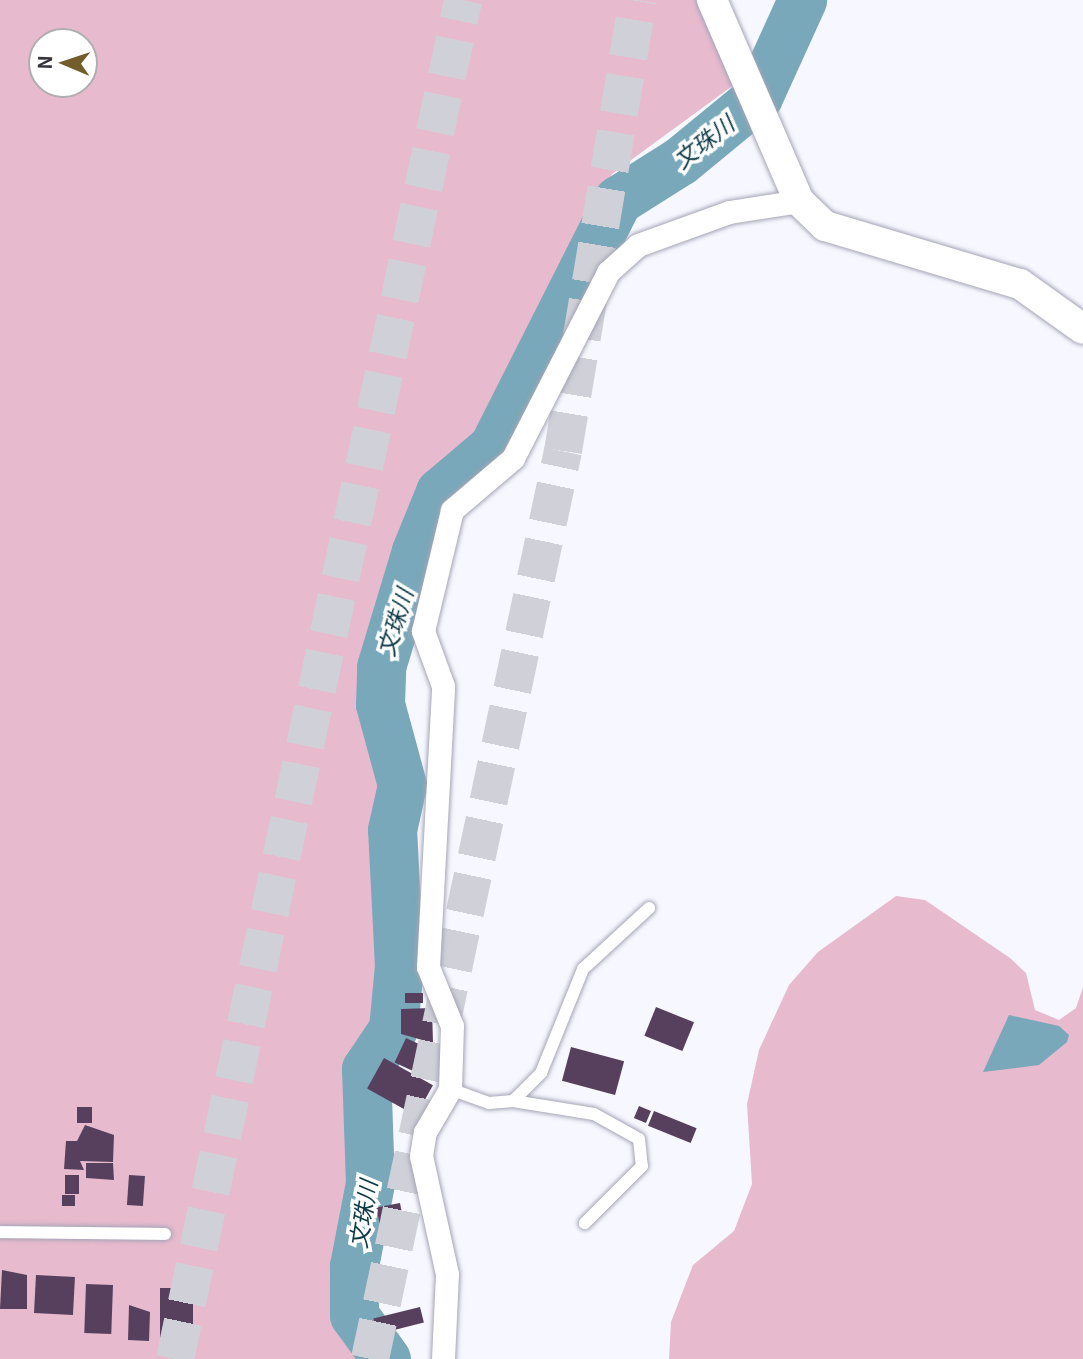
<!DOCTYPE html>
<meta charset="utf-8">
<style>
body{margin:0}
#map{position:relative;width:1083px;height:1359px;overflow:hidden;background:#f7f7ff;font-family:Georgia,"Noto Sans JP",serif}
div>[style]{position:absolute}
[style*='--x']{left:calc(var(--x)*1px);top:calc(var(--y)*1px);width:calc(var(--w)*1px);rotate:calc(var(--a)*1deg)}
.forest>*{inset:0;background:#e7bace}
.water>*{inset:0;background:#78a8ba}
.river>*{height:49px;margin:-24.5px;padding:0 24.5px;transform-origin:24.5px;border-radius:24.5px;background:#78a8ba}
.building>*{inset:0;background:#57405e;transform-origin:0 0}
.motorway-tunnel>*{height:38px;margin-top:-19px;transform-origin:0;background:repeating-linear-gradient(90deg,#d0d0d8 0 38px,transparent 0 57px)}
.roads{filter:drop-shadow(0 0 2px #a4a4b6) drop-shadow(0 0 2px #a4a4b6)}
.service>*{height:12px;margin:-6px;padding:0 6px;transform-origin:6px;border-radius:6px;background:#fff}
.minor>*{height:23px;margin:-11.5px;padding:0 11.5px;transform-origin:11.5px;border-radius:11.5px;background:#fff}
.tertiary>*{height:30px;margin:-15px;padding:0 15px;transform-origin:15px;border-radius:15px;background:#fff}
span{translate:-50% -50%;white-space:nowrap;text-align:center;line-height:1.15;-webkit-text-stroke:7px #fff;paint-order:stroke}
.water-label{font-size:23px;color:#0e3a48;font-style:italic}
.north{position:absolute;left:28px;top:28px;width:70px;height:70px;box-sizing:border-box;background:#fff;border:2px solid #aeaeb1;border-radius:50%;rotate:272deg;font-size:19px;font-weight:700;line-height:28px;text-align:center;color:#35353c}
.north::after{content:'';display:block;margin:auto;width:24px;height:32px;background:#735d2d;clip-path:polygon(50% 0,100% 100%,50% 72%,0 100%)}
</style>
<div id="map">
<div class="forest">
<div style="clip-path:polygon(evenodd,0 0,696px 0,735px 84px,612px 174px,533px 345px,480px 440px,428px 488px,370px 662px,370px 707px,396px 785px,382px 824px,392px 987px,385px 1029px,365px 1056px,362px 1076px,364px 1187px,350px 1269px,351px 1315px,381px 1359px,0 1359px,0 0,42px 42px,84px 42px,84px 84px,42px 84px,42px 42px)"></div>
<div style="clip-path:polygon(896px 896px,925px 900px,1010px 958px,1026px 973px,1035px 1010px,1059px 1020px,1076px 1008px,1083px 987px,1083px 1359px,669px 1359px,671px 1322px,693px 1265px,734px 1231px,752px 1184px,747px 1104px,759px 1050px,789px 985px,818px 952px)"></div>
</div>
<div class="water">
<div style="clip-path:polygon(1009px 1015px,1059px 1026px,1069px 1035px,1067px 1042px,1039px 1065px,983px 1072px)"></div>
</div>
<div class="river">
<div style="--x:386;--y:1359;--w:54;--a:-126"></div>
<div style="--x:354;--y:1315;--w:49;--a:-90"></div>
<div style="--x:354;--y:1266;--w:85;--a:-79.1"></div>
<div style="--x:370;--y:1183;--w:114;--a:-92"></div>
<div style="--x:366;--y:1069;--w:48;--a:-56"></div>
<div style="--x:393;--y:1029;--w:63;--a:-84.6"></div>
<div style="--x:399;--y:966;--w:136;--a:-92.9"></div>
<div style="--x:392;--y:830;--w:46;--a:-77.5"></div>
<div style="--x:402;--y:785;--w:84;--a:-105.2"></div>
<div style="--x:380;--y:704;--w:37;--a:-88"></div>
<div style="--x:381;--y:667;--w:121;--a:-73.2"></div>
<div style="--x:416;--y:551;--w:64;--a:-67.9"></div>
<div style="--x:440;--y:492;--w:70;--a:-40.3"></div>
<div style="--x:493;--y:447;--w:277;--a:-63.2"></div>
<div style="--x:618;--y:200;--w:73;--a:-32.2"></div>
<div style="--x:680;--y:161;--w:101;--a:-39.4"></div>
<div style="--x:758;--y:97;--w:107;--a:-65.6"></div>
</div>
<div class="building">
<div style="left:405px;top:993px;width:18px;height:10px"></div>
<div style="left:656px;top:1007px;width:41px;height:31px;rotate:22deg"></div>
<div style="clip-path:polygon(432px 1008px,433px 1043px,401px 1034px,401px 1009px)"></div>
<div style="left:406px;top:1038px;width:41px;height:27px;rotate:25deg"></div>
<div style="left:571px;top:1047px;width:55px;height:35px;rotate:15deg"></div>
<div style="left:384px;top:1058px;width:56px;height:35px;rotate:29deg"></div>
<div style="left:639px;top:1106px;width:13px;height:13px;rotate:23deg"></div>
<div style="left:77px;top:1107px;width:15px;height:16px"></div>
<div style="left:654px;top:1111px;width:46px;height:16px;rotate:22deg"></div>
<div style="clip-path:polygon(85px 1125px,114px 1135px,113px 1162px,80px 1161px,84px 1170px,64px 1169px,66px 1141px,77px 1141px)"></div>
<div style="clip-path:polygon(86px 1163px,113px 1163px,114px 1180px,86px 1178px)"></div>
<div style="left:65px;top:1175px;width:14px;height:19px"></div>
<div style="left:129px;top:1175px;width:16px;height:30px;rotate:4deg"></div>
<div style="left:62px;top:1195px;width:13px;height:11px"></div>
<div style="left:400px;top:1203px;width:16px;height:24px;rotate:79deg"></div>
<div style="clip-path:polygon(2px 1270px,27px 1275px,27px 1309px,0 1309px)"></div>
<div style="left:36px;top:1275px;width:39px;height:38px;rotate:3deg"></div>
<div style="left:86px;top:1284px;width:27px;height:49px;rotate:2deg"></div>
<div style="left:160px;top:1288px;width:33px;height:58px"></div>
<div style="clip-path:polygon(129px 1305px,150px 1312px,149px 1341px,128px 1340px)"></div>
<div style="left:420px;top:1307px;width:16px;height:48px;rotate:76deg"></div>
</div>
<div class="motorway-tunnel">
<div style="--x:175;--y:1359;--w:1389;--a:-78.03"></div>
<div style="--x:370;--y:1359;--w:928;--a:-78"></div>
<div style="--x:563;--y:451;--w:457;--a:-80.6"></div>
</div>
<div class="roads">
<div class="service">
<div style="--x:450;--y:1089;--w:41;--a:19.7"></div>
<div style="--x:489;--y:1103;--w:24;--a:-5"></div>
<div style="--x:513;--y:1101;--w:40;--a:-45"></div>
<div style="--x:541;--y:1073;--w:112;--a:-68"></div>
<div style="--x:583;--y:969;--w:90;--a:-42.7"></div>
<div style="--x:513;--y:1101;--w:82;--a:9.1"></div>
<div style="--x:594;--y:1114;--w:51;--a:29.1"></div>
<div style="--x:639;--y:1139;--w:27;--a:84"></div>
<div style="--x:642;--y:1166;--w:81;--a:135"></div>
<div style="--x:0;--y:1232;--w:165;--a:0.7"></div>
</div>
<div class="minor">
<div style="--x:443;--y:1359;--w:85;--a:-87.3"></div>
<div style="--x:447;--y:1274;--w:121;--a:-102.4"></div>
<div style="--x:421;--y:1156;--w:24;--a:-81"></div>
<div style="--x:425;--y:1132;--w:50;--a:-59.8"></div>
<div style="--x:450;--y:1089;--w:63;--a:-88.2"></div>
<div style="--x:452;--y:1026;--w:64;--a:-112.1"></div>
<div style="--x:428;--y:967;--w:281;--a:-86.9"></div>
<div style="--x:443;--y:686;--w:59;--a:-110"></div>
<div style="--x:423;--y:631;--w:124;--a:-76.5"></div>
<div style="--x:452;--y:510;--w:80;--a:-40.4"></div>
<div style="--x:513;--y:458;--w:209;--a:-62.9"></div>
<div style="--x:608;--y:272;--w:40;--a:-42"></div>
<div style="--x:638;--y:245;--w:97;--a:-19.9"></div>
<div style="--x:729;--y:212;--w:71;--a:-8.9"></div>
</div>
<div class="tertiary">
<div style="--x:712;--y:0;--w:219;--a:66.6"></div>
<div style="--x:799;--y:201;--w:36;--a:44"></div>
<div style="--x:825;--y:226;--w:203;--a:16.6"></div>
<div style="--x:1020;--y:284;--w:77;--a:35.5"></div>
</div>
</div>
<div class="water-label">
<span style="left:703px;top:141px;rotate:-38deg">文珠川</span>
<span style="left:394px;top:622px;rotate:-73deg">文珠川</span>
<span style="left:362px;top:1214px;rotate:-81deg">文珠川</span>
</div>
<div class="north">N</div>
</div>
